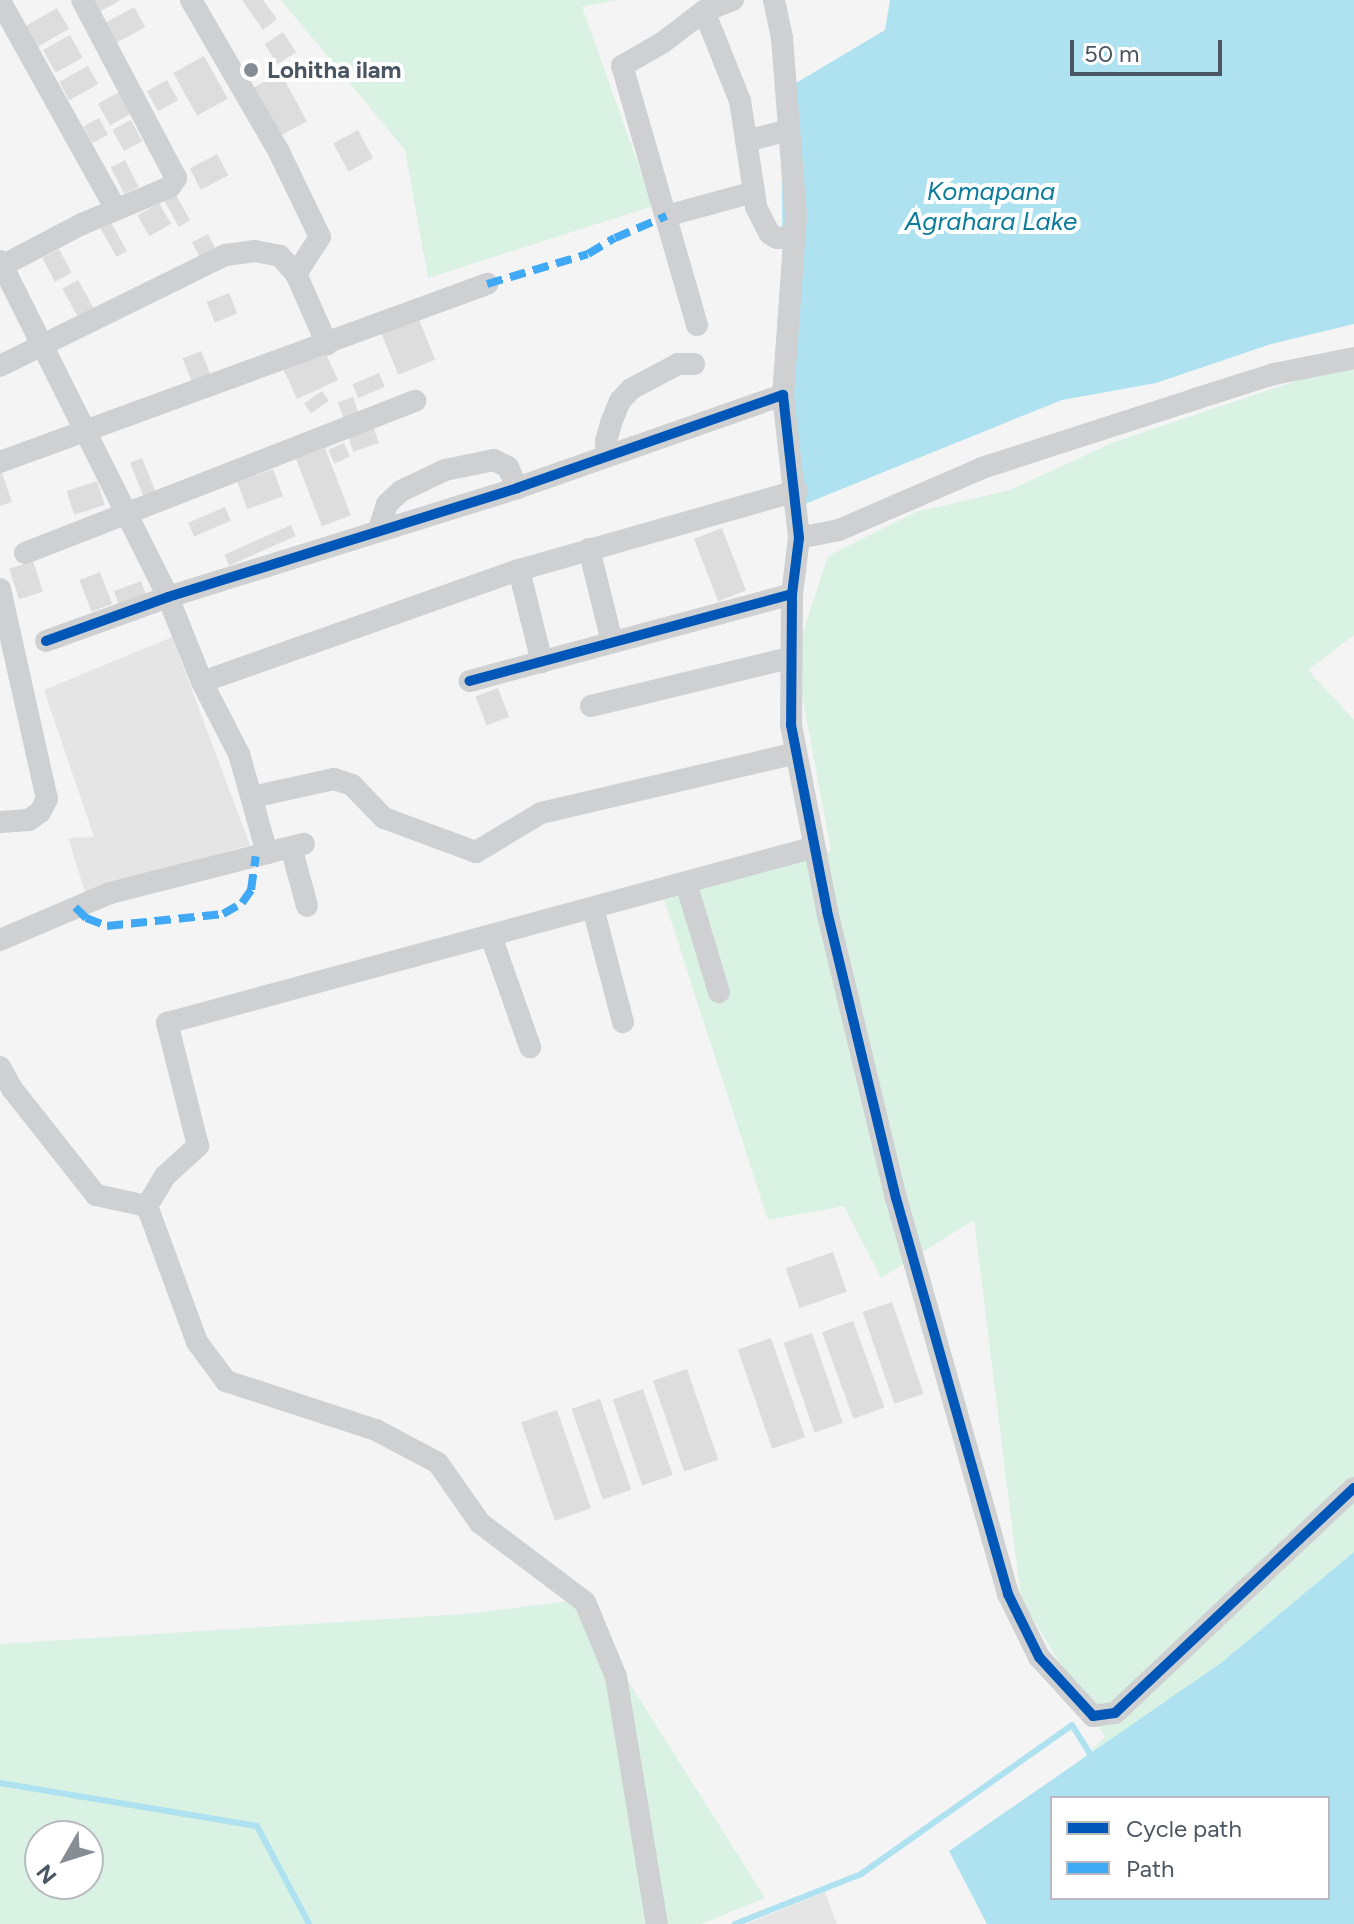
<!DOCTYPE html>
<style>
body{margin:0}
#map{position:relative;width:1354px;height:1924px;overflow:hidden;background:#f4f4f4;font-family:Figtree,sans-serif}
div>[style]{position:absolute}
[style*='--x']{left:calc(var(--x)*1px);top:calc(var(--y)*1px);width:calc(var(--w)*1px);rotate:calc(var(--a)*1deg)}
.education>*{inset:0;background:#e6e5e6}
.green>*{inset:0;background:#d9f2e3}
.water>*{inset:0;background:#aee2f0}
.stream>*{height:6px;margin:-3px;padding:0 3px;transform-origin:3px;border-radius:3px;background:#aee2f0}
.building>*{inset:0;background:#ddddde;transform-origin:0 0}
.minor>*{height:22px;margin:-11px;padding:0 11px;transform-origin:11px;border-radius:11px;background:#ced0d2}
.quiet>*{height:8px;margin-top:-4px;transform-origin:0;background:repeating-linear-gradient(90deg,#3fa9f5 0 16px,transparent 0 24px)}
.cycleway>*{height:10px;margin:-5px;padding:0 5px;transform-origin:5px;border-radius:5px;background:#0057b8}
.dots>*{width:22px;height:22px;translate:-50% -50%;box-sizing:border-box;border:4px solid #fff;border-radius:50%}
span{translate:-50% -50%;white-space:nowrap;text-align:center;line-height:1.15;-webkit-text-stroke:8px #fff;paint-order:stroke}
.poi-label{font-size:24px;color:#4a5661;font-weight:700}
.left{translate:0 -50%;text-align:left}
.water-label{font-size:26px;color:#0c7c9b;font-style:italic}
.legend{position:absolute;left:1050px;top:1796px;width:280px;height:104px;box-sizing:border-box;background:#fff;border:2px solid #b7bbc0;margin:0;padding:10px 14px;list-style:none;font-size:24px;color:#4a5661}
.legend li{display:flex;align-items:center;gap:16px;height:40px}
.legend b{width:40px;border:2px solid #b7bbc0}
.north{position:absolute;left:24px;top:1820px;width:80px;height:80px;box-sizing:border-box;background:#fff;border:2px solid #b7bbc0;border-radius:50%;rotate:231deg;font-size:22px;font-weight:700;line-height:32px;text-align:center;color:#4a5661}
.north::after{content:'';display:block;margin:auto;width:28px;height:36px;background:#868d94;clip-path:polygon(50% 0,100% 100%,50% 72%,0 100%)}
.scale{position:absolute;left:1070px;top:40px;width:152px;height:36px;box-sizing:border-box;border:4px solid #4a5661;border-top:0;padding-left:10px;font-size:24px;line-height:28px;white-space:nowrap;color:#4a5661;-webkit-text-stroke:6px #fff;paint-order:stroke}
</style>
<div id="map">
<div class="education">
<div style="clip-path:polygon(172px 637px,250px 845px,85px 892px,68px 838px,94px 837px,44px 690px)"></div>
<div style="clip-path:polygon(825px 1892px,837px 1924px,746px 1924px)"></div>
</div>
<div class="green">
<div style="clip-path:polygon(281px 0,616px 0,582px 7px,653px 206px,428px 278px,405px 150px)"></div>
<div style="clip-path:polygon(evenodd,1354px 367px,1354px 635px,1308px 670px,1354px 720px,1354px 1924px,1009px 1924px,973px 1862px,1105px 1737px,1021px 1599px,974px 1220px,881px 1278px,844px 1206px,768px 1220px,663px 896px,831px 851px,795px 657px,828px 556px,916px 512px,1010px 490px,1114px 442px,1305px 378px,1354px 367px,1052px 1798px,1328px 1798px,1328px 1898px,1052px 1898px,1052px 1798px)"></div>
<div style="clip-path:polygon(evenodd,577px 1600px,765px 1898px,701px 1924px,0 1924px,0 1644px,465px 1614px,577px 1600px,40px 1836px,88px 1836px,88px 1884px,40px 1884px,40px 1836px)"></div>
</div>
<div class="water">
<div style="clip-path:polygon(890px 0,1354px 0,1354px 324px,1271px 344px,1156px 383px,1062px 400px,785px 512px,781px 92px,885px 30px)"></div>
<div style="clip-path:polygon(evenodd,1354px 1552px,1354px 1924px,987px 1924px,949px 1851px,1221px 1663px,1354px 1552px,1052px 1798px,1328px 1798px,1328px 1898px,1052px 1898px,1052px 1798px)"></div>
</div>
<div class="stream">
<div style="--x:0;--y:1783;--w:261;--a:9.5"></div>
<div style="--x:257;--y:1826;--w:111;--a:62"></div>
<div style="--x:735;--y:1924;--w:136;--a:-21.6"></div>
<div style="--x:861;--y:1874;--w:258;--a:-35.2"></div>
<div style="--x:1072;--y:1725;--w:39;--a:58"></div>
</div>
<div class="building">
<div style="clip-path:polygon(85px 0,121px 0,94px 15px)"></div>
<div style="clip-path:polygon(242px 0,263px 0,277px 19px,263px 30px)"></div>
<div style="left:134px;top:7px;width:23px;height:34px;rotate:61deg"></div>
<div style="left:57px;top:8px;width:24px;height:36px;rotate:60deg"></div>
<div style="left:283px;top:32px;width:24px;height:22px;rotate:57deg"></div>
<div style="left:70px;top:35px;width:26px;height:31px;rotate:61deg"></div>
<div style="left:204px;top:56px;width:49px;height:35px;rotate:61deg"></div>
<div style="left:88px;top:66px;width:21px;height:33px;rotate:61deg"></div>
<div style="left:281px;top:73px;width:55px;height:34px;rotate:62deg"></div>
<div style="left:167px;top:80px;width:23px;height:23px;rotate:61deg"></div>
<div style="left:119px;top:92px;width:25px;height:24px;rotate:61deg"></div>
<div style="left:99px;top:118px;width:19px;height:18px;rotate:62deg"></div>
<div style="left:131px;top:120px;width:24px;height:21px;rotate:62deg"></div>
<div style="left:358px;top:130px;width:32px;height:28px;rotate:62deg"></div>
<div style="left:217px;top:154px;width:24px;height:31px;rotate:62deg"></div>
<div style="left:125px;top:160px;width:30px;height:16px;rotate:63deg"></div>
<div style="left:176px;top:195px;width:29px;height:13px;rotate:61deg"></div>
<div style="left:159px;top:203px;width:24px;height:25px;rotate:60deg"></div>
<div style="left:108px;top:217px;width:39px;height:12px;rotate:61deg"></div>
<div style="left:208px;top:234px;width:18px;height:18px;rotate:63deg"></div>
<div style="left:59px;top:249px;width:27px;height:19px;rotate:62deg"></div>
<div style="left:78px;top:280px;width:33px;height:18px;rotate:61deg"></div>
<div style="left:229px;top:293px;width:22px;height:24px;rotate:68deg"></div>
<div style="left:418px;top:317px;width:46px;height:40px;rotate:68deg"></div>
<div style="left:324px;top:350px;width:33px;height:45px;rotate:65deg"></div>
<div style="left:201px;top:351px;width:35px;height:20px;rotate:68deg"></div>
<div style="left:379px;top:373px;width:15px;height:29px;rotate:67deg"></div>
<div style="left:322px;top:391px;width:12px;height:22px;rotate:55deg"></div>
<div style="left:353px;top:397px;width:21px;height:16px;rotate:71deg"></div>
<div style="left:373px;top:426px;width:18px;height:27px;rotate:71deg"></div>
<div style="left:344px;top:443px;width:15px;height:17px;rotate:67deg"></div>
<div style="left:325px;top:448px;width:72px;height:31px;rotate:69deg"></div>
<div style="left:142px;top:458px;width:35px;height:13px;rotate:68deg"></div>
<div style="clip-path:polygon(0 467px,12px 502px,0 506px)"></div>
<div style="left:273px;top:469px;width:29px;height:38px;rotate:70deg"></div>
<div style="left:97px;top:481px;width:25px;height:32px;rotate:72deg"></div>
<div style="left:225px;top:507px;width:15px;height:40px;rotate:67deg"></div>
<div style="left:291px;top:525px;width:12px;height:73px;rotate:66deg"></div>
<div style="left:722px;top:528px;width:67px;height:30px;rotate:69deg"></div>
<div style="left:33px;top:561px;width:32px;height:25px;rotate:72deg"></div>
<div style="left:100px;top:572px;width:34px;height:22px;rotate:69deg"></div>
<div style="left:141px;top:581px;width:15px;height:29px;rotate:70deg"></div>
<div style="left:498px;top:688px;width:31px;height:24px;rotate:69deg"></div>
<div style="left:833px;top:1252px;width:42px;height:50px;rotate:71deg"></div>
<div style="left:892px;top:1302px;width:97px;height:31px;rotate:71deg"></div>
<div style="left:853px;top:1321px;width:92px;height:33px;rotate:70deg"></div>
<div style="left:812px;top:1333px;width:95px;height:30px;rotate:71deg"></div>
<div style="left:771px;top:1338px;width:105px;height:35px;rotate:71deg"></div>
<div style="left:687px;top:1369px;width:96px;height:36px;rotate:71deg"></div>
<div style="left:643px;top:1389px;width:91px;height:32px;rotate:71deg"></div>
<div style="left:600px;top:1399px;width:96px;height:30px;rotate:71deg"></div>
<div style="left:557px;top:1410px;width:104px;height:38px;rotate:71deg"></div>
</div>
<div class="minor">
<div style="--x:191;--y:0;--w:176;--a:59.9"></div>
<div style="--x:279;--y:152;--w:94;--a:64.2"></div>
<div style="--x:320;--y:237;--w:44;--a:123"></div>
<div style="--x:774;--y:0;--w:39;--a:78"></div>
<div style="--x:782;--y:38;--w:178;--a:85.5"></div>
<div style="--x:796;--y:215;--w:180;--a:94.1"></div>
<div style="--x:0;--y:1;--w:238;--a:60.9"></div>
<div style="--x:746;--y:141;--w:44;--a:-14.3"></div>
<div style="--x:754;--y:192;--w:15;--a:82"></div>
<div style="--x:756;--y:207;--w:30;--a:63"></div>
<div style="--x:770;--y:234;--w:8;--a:30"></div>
<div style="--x:777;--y:238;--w:17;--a:-3"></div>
<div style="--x:666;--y:216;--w:91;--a:-15.3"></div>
<div style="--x:754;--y:192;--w:92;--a:-98.7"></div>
<div style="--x:740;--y:101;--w:97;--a:-111.8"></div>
<div style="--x:0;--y:261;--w:376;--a:63.4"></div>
<div style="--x:168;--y:597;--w:92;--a:68.2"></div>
<div style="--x:202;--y:682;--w:81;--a:62.8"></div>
<div style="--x:239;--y:754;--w:103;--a:74.2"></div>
<div style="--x:267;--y:853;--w:38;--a:-14"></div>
<div style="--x:0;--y:267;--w:93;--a:-27.7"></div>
<div style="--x:82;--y:224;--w:95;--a:-22.8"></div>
<div style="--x:170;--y:187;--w:11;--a:-56"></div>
<div style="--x:176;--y:178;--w:201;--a:-117.8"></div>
<div style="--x:697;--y:325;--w:270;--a:-106.1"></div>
<div style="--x:622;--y:66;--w:46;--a:-29.9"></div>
<div style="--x:662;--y:43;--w:53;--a:-37.3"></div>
<div style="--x:704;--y:11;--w:31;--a:-21"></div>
<div style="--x:0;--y:366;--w:252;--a:-26.2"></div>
<div style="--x:226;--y:255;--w:29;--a:-8"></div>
<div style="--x:255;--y:251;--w:25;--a:11"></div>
<div style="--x:280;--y:256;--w:24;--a:48"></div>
<div style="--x:296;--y:274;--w:77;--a:66.1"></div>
<div style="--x:607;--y:456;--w:15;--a:-94"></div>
<div style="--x:606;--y:441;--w:19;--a:-74"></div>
<div style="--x:611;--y:423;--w:24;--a:-68"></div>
<div style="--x:620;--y:401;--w:16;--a:-47"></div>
<div style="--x:631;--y:389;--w:53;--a:-28"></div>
<div style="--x:678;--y:364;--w:16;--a:0"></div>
<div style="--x:0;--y:462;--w:519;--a:-20.08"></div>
<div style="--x:379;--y:529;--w:26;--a:-72"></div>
<div style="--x:387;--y:504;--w:19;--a:-43"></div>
<div style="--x:401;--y:491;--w:49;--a:-25.5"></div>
<div style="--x:445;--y:470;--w:50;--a:-11.5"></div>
<div style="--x:494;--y:460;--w:16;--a:27"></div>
<div style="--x:508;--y:467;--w:23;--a:67"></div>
<div style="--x:799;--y:538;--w:41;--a:-11.3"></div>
<div style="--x:839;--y:530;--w:156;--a:-23.4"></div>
<div style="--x:982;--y:468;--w:224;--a:-17.9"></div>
<div style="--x:1195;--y:399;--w:83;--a:-17.6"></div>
<div style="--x:1274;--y:374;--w:82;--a:-11.3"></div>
<div style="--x:589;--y:549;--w:96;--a:76.1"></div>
<div style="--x:25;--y:553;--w:419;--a:-21.3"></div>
<div style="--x:519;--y:570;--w:95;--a:76"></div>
<div style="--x:0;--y:589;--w:215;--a:77.4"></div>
<div style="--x:47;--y:799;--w:15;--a:118"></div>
<div style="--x:40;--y:812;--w:14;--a:144"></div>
<div style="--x:29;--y:820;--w:29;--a:176"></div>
<div style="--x:792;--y:594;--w:131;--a:90.4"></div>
<div style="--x:791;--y:725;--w:189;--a:79"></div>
<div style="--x:827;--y:911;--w:295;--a:76.5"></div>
<div style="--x:896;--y:1198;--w:412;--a:74.2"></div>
<div style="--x:1008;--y:1594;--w:70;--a:63.8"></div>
<div style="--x:1039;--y:1657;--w:80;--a:47.5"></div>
<div style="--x:1093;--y:1716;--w:22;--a:-8"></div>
<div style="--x:1115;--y:1713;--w:328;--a:-43.3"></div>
<div style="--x:46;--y:641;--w:130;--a:-19.8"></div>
<div style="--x:168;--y:597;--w:366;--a:-17.3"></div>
<div style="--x:517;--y:488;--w:282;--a:-19.3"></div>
<div style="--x:783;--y:395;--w:144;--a:83.6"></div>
<div style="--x:799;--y:538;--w:56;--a:97.1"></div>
<div style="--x:792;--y:594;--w:334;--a:164.9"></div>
<div style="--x:202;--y:682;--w:336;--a:-19.5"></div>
<div style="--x:519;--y:570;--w:289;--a:-15.9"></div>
<div style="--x:591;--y:706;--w:205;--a:-13.6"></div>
<div style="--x:252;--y:797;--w:84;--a:-12.4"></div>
<div style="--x:334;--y:779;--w:19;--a:18"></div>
<div style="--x:352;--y:785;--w:46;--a:45.9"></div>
<div style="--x:384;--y:818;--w:98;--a:20.3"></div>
<div style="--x:476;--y:852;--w:76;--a:-31"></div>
<div style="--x:541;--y:813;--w:262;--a:-13.2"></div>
<div style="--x:291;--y:847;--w:61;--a:74.8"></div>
<div style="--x:686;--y:883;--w:114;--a:73.2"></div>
<div style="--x:593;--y:908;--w:118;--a:75.3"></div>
<div style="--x:491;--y:936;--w:118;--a:70.6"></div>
<div style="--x:0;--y:940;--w:120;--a:-23.1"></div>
<div style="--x:110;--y:893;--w:162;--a:-14.3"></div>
<div style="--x:0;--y:1067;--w:26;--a:61"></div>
<div style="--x:13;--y:1090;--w:134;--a:51.7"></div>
<div style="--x:96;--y:1195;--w:52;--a:12.2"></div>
<div style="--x:147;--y:1206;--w:145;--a:69.8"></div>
<div style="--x:197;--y:1342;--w:49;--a:53.4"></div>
<div style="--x:226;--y:1381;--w:158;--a:18.1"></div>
<div style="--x:376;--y:1430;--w:70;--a:28"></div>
<div style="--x:438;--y:1463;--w:73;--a:55"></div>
<div style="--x:480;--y:1523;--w:131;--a:37"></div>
<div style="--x:585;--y:1602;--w:81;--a:67.5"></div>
<div style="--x:616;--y:1677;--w:250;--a:80.6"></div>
<div style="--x:147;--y:1206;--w:35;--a:-59"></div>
<div style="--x:165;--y:1176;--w:45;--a:-42.3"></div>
<div style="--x:198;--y:1146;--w:127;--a:-104.1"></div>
<div style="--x:167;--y:1023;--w:671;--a:-15.2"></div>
</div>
<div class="quiet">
<div style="--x:487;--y:284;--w:105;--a:-16.5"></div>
<div style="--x:588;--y:254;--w:31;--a:-31"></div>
<div style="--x:615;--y:238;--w:56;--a:-23.3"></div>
<div style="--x:75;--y:907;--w:16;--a:45"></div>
<div style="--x:86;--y:918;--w:22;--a:21"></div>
<div style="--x:107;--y:926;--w:117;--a:-5.9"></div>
<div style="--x:223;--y:914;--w:22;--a:-30"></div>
<div style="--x:242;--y:903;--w:16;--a:-55"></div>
<div style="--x:251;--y:890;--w:34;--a:-82"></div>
</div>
<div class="cycleway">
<div style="--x:792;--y:594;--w:131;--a:90.4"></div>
<div style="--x:791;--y:725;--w:189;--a:79"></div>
<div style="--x:827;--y:911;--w:295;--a:76.5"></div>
<div style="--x:896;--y:1198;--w:412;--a:74.2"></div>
<div style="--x:1008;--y:1594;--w:70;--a:63.8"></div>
<div style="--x:1039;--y:1657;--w:80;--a:47.5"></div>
<div style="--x:1093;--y:1716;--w:22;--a:-8"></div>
<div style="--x:1115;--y:1713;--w:328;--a:-43.3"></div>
<div style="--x:46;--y:641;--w:130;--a:-19.8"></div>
<div style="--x:168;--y:597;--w:366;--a:-17.3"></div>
<div style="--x:517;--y:488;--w:282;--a:-19.3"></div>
<div style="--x:783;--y:395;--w:144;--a:83.6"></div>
<div style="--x:799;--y:538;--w:56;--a:97.1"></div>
<div style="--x:792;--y:594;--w:334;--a:164.9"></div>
</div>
<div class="dots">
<div style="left:251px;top:70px;background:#868d94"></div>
</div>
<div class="poi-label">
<span class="left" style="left:267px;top:70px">Lohitha ilam</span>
</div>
<div class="water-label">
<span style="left:991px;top:207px">Komapana<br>Agrahara Lake</span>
</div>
<ul class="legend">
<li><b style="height:10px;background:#0057b8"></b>Cycle path</li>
<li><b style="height:10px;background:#3fa9f5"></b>Path</li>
</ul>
<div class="north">N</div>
<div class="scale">50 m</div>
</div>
